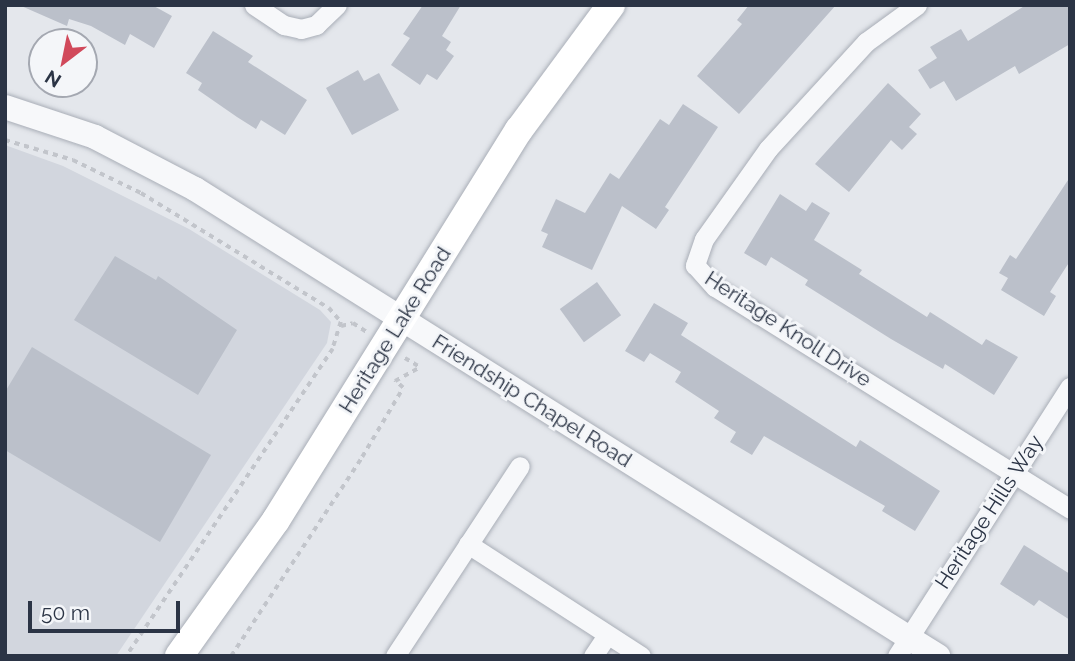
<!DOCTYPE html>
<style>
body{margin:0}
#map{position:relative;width:1075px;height:661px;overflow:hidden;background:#e4e7ec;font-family:Raleway,sans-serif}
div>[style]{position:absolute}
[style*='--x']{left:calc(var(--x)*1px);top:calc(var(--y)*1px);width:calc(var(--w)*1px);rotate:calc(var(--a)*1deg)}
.built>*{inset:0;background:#d2d6de}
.building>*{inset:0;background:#bbc0ca;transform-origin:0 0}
.path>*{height:3.5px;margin-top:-1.75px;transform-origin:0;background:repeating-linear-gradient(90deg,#c2c5cb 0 5px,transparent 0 10px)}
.roads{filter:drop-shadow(0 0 2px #a9aeb7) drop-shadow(0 0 2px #a9aeb7)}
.minor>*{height:19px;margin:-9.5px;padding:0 9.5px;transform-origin:9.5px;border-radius:9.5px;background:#f7f8fa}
.tertiary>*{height:24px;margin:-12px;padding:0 12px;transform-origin:12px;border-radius:12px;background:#f7f8fa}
.secondary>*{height:28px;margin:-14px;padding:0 14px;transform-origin:14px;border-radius:14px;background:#fff}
span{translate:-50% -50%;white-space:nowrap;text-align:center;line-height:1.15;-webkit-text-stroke:6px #f4f6f9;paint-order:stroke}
.street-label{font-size:21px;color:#2b3445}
.frame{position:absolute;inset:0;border:7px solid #2b3445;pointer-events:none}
.north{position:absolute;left:28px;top:28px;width:70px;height:70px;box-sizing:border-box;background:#f4f6f9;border:2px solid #a4a8b1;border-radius:50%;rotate:212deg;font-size:19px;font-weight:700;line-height:28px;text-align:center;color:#2b3445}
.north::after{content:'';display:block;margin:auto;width:24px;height:32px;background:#d1495b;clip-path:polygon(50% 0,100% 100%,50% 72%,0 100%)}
.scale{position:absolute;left:28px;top:601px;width:152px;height:32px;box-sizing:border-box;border:4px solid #2b3445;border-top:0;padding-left:9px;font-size:21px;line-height:24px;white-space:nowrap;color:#2b3445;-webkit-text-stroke:5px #f4f6f9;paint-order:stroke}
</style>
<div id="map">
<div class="built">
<div style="clip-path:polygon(5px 145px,63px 166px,189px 229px,320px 310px,331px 322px,327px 343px,116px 656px,5px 656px)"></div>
</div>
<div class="building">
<div style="clip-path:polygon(19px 5px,152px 5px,172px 16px,154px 48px,130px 34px,125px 45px,91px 26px,69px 19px,67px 26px)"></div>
<div style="clip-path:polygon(423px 5px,461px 5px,442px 36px,451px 42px,446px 50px,454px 56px,437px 80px,427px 74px,420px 85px,391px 65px,410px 38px,403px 34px)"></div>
<div style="clip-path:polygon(749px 5px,836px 5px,739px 114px,697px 76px,742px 24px,737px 20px)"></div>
<div style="clip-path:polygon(1026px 5px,1070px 5px,1070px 44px,1019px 74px,1015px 66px,956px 101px,944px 81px,930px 89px,918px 70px,937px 58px,930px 47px,961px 29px,968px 41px)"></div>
<div style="clip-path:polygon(213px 31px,253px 56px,248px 62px,307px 100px,285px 135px,261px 120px,256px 129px,237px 117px,198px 90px,202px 83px,186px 73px)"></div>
<div style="clip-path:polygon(358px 70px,364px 81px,379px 73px,399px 110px,352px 135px,326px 88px)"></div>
<div style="clip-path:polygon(888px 83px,921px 114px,909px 127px,917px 134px,902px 150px,891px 140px,849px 192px,815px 164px)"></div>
<div style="clip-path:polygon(683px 104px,718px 127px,665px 207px,669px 210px,656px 229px,622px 206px,592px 270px,542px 247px,548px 234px,541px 231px,556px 199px,585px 213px,610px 173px,619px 179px,660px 119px,669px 125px)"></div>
<div style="clip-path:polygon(1070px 177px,1070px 261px,1050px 292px,1056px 296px,1044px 316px,1001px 290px,1008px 278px,999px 273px,1010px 255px,1016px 259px)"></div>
<div style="clip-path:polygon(780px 194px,806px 211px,812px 202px,830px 213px,814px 240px,862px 270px,859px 274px,927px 317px,930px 312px,982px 345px,986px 339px,1018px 357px,994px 395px,945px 364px,943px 369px,891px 339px,805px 285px,808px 280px,771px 257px,766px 266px,744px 253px)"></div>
<div style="clip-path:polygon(115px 256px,156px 280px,158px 276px,237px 330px,198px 395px,74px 320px)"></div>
<div style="left:597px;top:282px;width:41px;height:46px;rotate:54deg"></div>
<div style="clip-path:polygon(654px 303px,688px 323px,681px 335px,856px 447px,860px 440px,940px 491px,915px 531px,882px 511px,885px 506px,764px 436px,752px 455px,730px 442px,736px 432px,714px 418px,719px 411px,675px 382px,681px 372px,650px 353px,644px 362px,625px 351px)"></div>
<div style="clip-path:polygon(32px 347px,211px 455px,160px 542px,5px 450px,5px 392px)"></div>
<div style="clip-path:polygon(1024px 545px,1070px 574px,1070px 620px,1039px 600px,1034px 606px,1000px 584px)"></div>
</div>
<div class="path">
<div style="--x:5;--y:140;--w:71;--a:16.4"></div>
<div style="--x:73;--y:160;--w:76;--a:25.9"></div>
<div style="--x:141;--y:193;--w:220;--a:31.5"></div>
<div style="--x:329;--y:308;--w:18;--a:49"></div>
<div style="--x:341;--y:322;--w:28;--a:107"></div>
<div style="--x:333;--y:349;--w:370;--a:123.9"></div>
<div style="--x:341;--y:326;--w:12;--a:-14"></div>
<div style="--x:353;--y:323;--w:17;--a:33"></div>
<div style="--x:405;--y:358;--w:17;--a:31"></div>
<div style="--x:231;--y:656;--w:238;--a:-56.6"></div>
<div style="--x:362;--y:457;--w:80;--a:-59.3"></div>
<div style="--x:403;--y:388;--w:11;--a:-139"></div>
<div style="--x:395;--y:381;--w:29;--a:-29"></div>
</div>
<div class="roads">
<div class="minor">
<div style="--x:254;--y:5;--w:36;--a:34"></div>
<div style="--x:284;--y:25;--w:17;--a:13"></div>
<div style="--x:301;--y:29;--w:16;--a:-15"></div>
<div style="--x:316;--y:25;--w:29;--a:-44"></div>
<div style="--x:917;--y:5;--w:63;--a:144"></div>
<div style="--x:866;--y:42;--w:145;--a:132.5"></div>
<div style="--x:768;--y:149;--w:110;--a:125.4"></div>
<div style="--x:704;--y:239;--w:28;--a:109"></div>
<div style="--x:695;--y:265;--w:30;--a:48"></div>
<div style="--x:715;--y:287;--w:419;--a:32"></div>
<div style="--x:468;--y:544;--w:206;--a:32.9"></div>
<div style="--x:395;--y:656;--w:227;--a:-56.7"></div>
<div style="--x:593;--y:656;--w:25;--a:-56"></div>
<div style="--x:897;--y:656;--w:320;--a:-57.3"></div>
</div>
<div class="tertiary">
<div style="--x:5;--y:107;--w:95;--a:18.4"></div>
<div style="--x:95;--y:137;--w:113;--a:27.5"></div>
<div style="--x:195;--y:189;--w:878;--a:32.15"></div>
</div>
<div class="secondary">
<div style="--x:179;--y:656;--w:167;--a:-54.5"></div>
<div style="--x:276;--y:520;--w:460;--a:-58.1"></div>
<div style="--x:519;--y:130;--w:155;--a:-53.6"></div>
</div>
</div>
<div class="street-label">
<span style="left:788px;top:329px;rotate:33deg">Heritage Knoll Drive</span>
<span style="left:395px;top:330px;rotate:-58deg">Heritage Lake Road</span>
<span style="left:532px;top:401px;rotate:32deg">Friendship Chapel Road</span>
<span style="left:989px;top:512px;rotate:-57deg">Heritage Hills Way</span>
</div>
<div class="frame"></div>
<div class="north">N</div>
<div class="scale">50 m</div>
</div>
